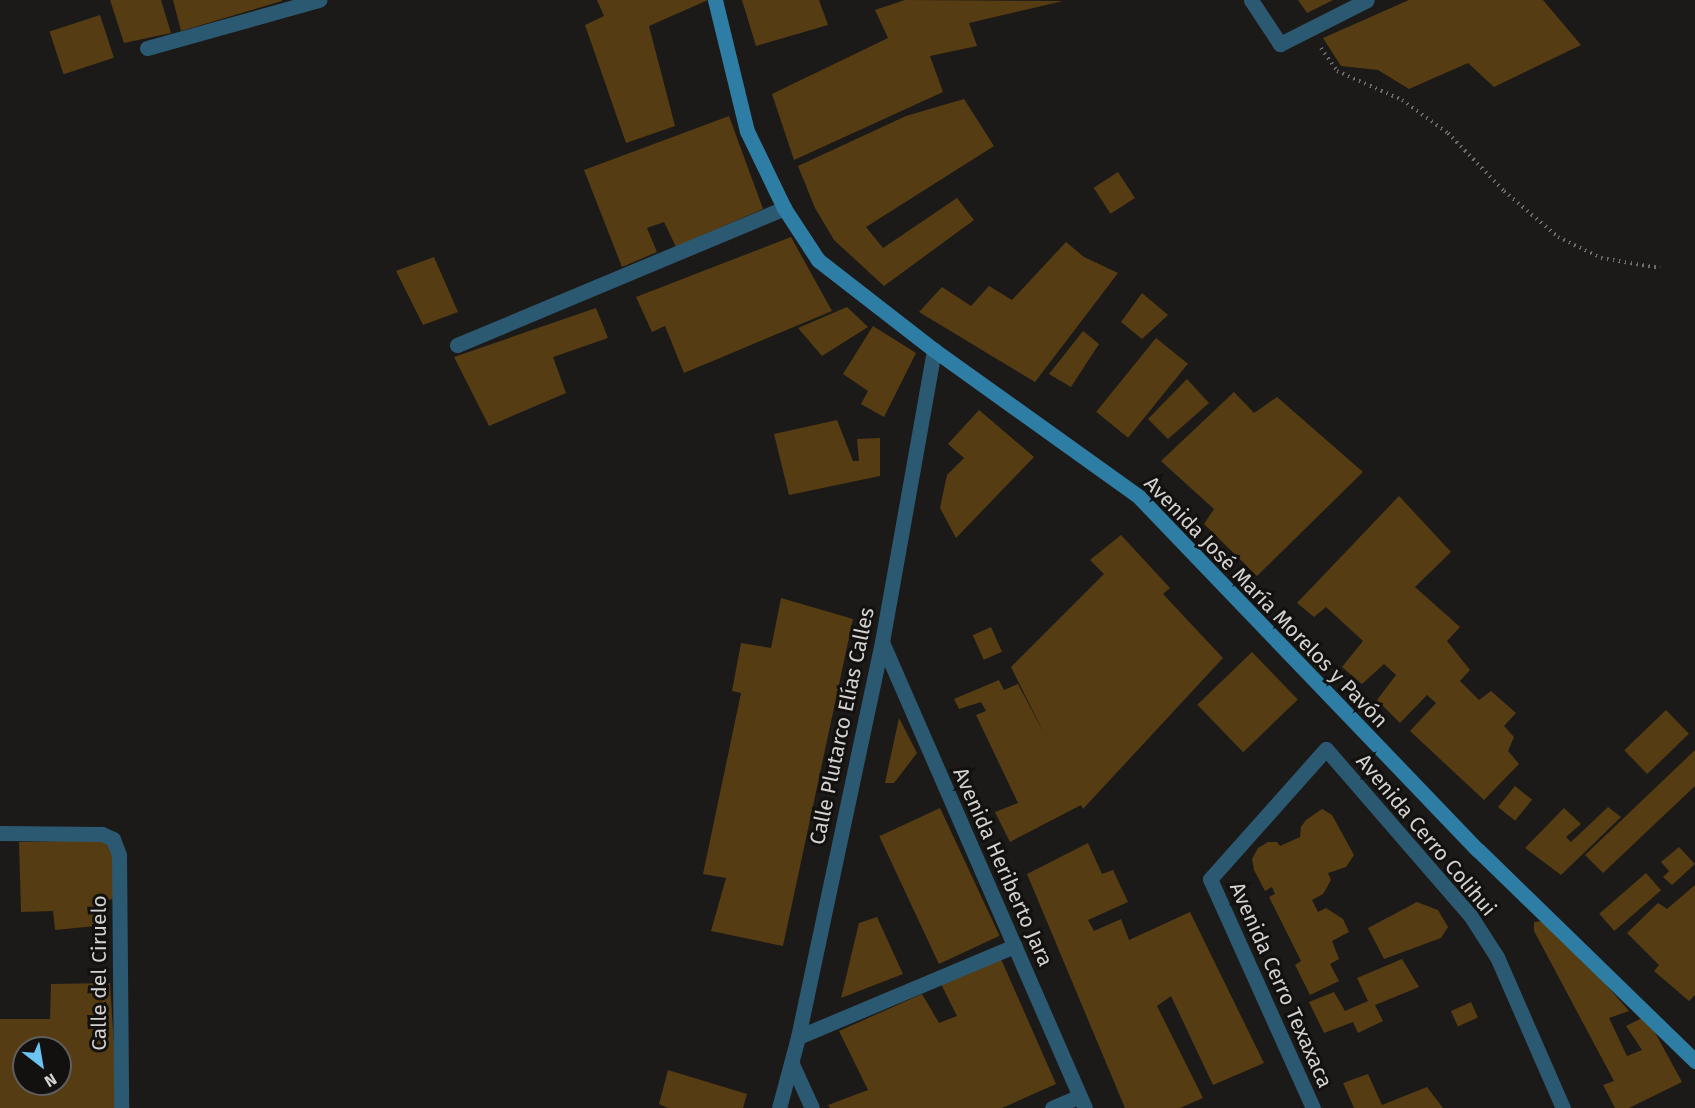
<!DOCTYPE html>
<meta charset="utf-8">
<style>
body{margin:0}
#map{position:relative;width:1695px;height:1108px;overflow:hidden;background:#1c1a18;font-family:"Fira Sans",sans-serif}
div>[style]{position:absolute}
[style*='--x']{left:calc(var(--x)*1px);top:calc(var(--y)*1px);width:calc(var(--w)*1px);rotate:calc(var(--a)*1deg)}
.building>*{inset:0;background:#553c12;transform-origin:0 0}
.path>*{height:4px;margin-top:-2px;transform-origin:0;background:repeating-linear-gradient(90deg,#6e6d6b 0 1.5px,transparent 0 6px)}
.street>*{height:15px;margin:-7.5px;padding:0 7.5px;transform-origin:7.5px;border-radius:7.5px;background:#2c5972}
.secondary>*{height:15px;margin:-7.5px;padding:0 7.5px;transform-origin:7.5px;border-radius:7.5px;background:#2e7da5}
span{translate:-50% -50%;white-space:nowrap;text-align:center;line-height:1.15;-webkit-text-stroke:6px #13110f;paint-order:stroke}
.street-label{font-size:21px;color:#d3d2d1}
.north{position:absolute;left:12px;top:1036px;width:60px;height:60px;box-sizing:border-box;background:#13110f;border:2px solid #605e5d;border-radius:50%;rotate:149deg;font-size:16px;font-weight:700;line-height:24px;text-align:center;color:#d3d2d1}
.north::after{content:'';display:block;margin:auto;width:21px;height:27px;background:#6cc3f2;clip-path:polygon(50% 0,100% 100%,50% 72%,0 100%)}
</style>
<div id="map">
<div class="building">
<div style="clip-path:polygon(110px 0,161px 0,171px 33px,124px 43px)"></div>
<div style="clip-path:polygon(173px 0,282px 0,282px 1px,181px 31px)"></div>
<div style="clip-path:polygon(597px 0,708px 0,649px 26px,675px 126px,626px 143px,585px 25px,604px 16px)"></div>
<div style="clip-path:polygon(742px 0,819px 0,828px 25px,756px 46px)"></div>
<div style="clip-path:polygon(905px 0,1063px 1px,969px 23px,977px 46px,930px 56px,943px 92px,794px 160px,772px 94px,888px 38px,875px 10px)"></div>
<div style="clip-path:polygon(1298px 0,1333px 0,1307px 13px)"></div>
<div style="clip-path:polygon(1409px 0,1543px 0,1581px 45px,1494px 87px,1468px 63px,1409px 89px,1378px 70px,1341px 66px,1323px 38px)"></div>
<div style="left:100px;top:15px;width:45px;height:53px;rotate:72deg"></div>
<div style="clip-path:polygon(964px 99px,994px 146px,866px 227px,883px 248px,957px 198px,974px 220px,884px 286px,834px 240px,815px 208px,798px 166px,906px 116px)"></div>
<div style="clip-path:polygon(729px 116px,763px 209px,676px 247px,664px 222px,647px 228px,657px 252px,622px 267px,584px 170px)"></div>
<div style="left:1118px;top:172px;width:31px;height:29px;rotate:57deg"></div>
<div style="clip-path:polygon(791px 237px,832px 311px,684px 373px,665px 326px,652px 332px,636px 297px)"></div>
<div style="clip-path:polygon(1066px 242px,1084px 257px,1118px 273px,1035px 382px,919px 312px,942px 287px,971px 306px,989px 286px,1012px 300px)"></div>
<div style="clip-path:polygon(434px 257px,458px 312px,423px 325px,396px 271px)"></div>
<div style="clip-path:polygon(1142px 293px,1168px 315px,1142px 339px,1121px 322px)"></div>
<div style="clip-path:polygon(847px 307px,868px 327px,822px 356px,798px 328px)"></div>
<div style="clip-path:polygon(596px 308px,608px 338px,553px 357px,566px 393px,489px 426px,454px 357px)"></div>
<div style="clip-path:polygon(873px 326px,916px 353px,884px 417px,861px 404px,868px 391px,843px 374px)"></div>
<div style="clip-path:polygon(1083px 331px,1099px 344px,1071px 387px,1049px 374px)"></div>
<div style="left:1156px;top:338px;width:41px;height:95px;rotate:39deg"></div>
<div style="clip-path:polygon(1187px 379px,1209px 403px,1168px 439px,1148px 419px)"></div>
<div style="clip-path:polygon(1234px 392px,1254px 413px,1277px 397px,1363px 472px,1257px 576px,1204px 524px,1214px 509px,1161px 461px)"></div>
<div style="clip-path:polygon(979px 410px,1034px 457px,956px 538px,940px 508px,947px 475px,964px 458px,948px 444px)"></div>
<div style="clip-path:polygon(837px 420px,853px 461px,859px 461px,857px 439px,880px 438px,880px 476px,789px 495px,774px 434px)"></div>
<div style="clip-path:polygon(1399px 496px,1451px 552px,1415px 587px,1460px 627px,1447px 641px,1470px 670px,1460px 681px,1479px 700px,1491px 691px,1516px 713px,1504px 726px,1514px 737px,1508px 751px,1519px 764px,1484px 800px,1410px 731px,1436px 703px,1427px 695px,1400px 723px,1377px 700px,1396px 675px,1384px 664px,1362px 684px,1342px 667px,1363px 641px,1326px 607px,1314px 617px,1297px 603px)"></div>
<div style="clip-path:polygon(1121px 535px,1170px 588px,1163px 594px,1223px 658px,1083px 809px,1081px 805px,1010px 842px,995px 812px,1018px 803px,976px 715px,986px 711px,981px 702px,959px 709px,954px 699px,999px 680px,1004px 690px,1018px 684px,1045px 735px,1011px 667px,1104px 574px,1090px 560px)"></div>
<div style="clip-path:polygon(781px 598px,853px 619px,783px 946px,711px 931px,726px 878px,703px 874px,741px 693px,732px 691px,741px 643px,771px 648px)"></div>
<div style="left:991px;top:627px;width:27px;height:20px;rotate:66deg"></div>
<div style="left:1252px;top:652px;width:66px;height:76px;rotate:46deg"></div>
<div style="left:1666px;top:710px;width:33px;height:58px;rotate:46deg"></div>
<div style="clip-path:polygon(899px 718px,917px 753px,894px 783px,885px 783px)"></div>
<div style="clip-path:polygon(1695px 750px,1695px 786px,1603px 873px,1585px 855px)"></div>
<div style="left:1515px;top:786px;width:22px;height:27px;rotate:39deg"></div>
<div style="clip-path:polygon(1608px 807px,1621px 817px,1561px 875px,1525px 848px,1564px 808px,1581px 824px,1566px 837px,1571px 842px)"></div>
<div style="left:940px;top:808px;width:141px;height:67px;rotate:65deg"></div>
<div style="clip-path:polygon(1322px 809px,1332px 815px,1354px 855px,1346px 867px,1328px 873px,1331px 880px,1323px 894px,1312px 900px,1318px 912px,1326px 908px,1343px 919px,1349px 932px,1332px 941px,1339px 959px,1330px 964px,1339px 981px,1310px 995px,1295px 965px,1301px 961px,1269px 897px,1275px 894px,1272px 887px,1265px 891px,1254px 870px,1252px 859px,1258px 848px,1268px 842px,1277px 842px,1280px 846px,1300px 837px,1301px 827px,1306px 820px)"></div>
<div style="clip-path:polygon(112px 840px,118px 897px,103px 902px,106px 925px,55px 930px,53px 911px,21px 912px,19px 842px)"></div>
<div style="clip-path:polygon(1088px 843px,1102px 874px,1113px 870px,1128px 902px,1088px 920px,1094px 931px,1121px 919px,1129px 940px,1190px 912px,1264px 1063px,1213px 1085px,1171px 996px,1157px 1006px,1203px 1098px,1180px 1108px,1125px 1108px,1027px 874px)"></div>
<div style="clip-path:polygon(1679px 847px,1695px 864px,1672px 885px,1663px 877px,1669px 871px,1661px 862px)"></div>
<div style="left:1646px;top:873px;width:23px;height:62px;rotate:49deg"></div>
<div style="clip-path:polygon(1695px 885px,1695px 995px,1689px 1001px,1654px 971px,1659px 965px,1627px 933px,1658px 903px,1667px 909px)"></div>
<div style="clip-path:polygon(1417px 902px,1438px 910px,1448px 927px,1441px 938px,1384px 959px,1368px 928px)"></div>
<div style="clip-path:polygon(877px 917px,903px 974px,841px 998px,859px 923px)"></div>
<div style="clip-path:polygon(1542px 921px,1567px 940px,1629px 1011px,1609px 1018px,1627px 1056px,1642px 1050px,1626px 1026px,1646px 1016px,1682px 1082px,1629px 1108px,1615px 1108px,1603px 1085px,1614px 1081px,1534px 931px,1534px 922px)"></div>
<div style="clip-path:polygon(1001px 959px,1056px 1084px,1002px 1108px,830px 1108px,828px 1105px,868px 1090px,839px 1031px,922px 994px,939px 1023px,957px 1016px,941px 984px)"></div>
<div style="clip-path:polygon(1402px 959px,1419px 987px,1375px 1005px,1383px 1021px,1358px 1033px,1353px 1022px,1324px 1033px,1309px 1002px,1334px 992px,1345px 1011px,1368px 1001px,1357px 978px)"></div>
<div style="clip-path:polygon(evenodd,110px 983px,118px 1108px,0 1108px,0 1019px,50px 1019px,51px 984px,110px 983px,24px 1048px,60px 1048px,60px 1084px,24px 1084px,24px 1048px)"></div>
<div style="left:1471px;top:1002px;width:17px;height:22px;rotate:66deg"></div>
<div style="clip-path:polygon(668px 1070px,747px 1094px,743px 1108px,668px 1108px,659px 1104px)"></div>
<div style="clip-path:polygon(1368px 1074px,1382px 1105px,1427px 1087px,1443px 1108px,1354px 1108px,1343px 1083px)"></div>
</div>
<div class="path">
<div style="--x:1321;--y:48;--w:28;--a:55"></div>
<div style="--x:1337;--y:71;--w:71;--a:24"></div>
<div style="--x:1402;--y:100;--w:57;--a:35.7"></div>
<div style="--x:1448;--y:133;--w:81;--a:46"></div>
<div style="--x:1504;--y:191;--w:71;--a:40.4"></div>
<div style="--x:1558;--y:237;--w:48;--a:26"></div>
<div style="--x:1601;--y:258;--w:60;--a:9.6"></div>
</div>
<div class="street">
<div style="--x:1251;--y:0;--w:53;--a:56.6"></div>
<div style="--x:1280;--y:44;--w:97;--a:-26.8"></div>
<div style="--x:147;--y:48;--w:179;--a:-15.6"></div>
<div style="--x:457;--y:345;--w:355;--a:-22.7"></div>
<div style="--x:882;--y:642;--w:508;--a:66.46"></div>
<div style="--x:0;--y:833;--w:102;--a:0.6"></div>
<div style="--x:102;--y:834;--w:12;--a:24"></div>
<div style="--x:113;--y:839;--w:17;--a:69"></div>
<div style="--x:119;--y:855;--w:253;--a:89.5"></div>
<div style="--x:798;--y:1037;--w:235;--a:-22.8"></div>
<div style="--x:792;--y:1064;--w:48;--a:65.6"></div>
<div style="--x:779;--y:1108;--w:73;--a:-75"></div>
<div style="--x:798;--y:1037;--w:404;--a:-78"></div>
<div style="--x:882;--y:642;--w:297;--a:-79.9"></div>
<div style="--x:1052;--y:1108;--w:30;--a:-23"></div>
<div style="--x:1313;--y:1108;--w:251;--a:-114.2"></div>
<div style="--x:1210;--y:879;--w:174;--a:-48.3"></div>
<div style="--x:1326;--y:749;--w:220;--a:49.1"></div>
<div style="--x:1470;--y:915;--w:50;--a:57.3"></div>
<div style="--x:1497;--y:957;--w:165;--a:66.4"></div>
</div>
<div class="secondary">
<div style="--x:715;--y:0;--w:135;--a:76.3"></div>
<div style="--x:747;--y:131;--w:85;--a:64.3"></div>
<div style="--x:784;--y:208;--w:62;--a:56.8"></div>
<div style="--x:818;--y:260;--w:147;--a:37.8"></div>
<div style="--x:934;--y:350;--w:252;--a:35.6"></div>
<div style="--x:1139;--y:497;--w:489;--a:46.2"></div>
<div style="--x:1478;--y:850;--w:303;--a:44.2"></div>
</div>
<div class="street-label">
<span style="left:1266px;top:602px;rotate:46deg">Avenida José María Morelos y Pavón</span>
<span style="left:842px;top:726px;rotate:-78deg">Calle Plutarco Elías Calles</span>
<span style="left:1426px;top:835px;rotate:50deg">Avenida Cerro Colihui</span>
<span style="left:1003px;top:867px;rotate:66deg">Avenida Heriberto Jara</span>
<span style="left:99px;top:973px;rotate:-90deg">Calle del Ciruelo</span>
<span style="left:1281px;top:985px;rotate:66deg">Avenida Cerro Texaxaca</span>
</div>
<div class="north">N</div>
</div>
